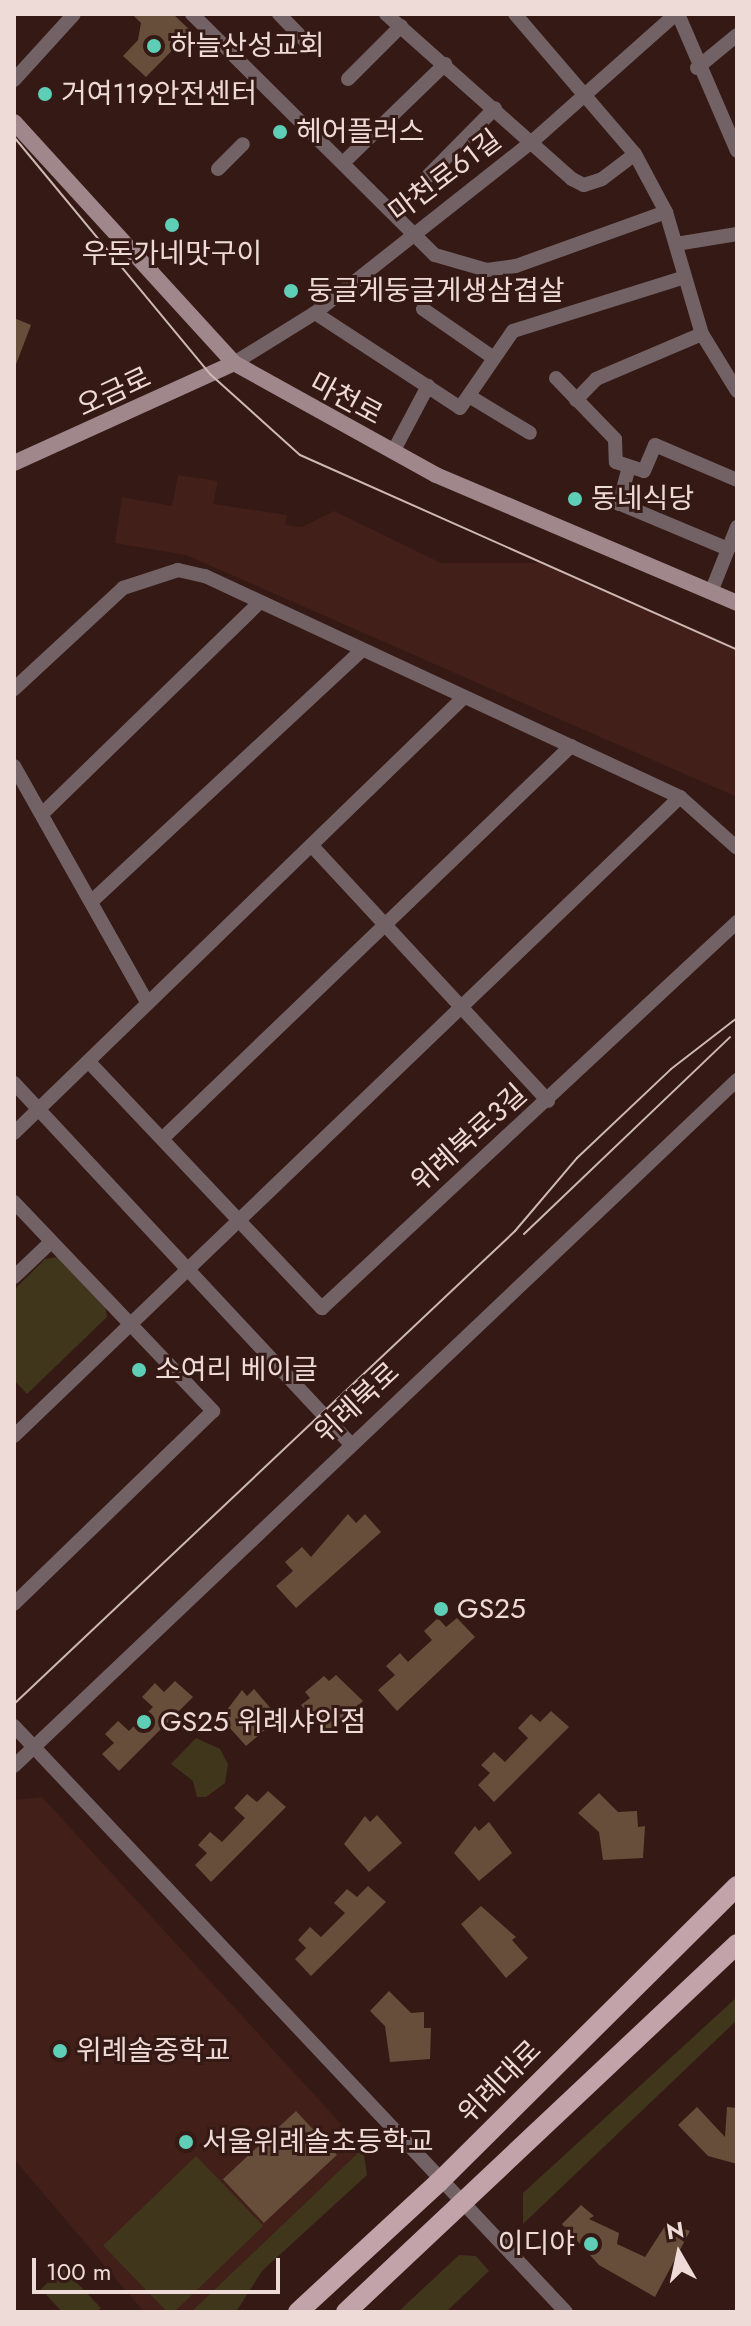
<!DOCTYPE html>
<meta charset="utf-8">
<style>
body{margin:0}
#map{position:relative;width:751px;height:2326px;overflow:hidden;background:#351914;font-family:Jost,"Noto Sans KR",sans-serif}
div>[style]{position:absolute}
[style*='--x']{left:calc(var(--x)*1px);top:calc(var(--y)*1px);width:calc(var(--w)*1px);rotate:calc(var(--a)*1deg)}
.built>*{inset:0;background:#421f19}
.green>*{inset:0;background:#40361c;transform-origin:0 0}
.building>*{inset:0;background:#664e3a;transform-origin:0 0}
.street>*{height:14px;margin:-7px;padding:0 7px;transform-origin:7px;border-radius:7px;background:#726266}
.secondary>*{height:16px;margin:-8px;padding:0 8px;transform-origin:8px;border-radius:8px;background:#9f878c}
.primary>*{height:20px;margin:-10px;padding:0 10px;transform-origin:10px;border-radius:10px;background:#c2a3aa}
.tram>*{height:2px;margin:-1px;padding:0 1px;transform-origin:1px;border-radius:1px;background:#cdb8b4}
.dots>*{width:22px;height:22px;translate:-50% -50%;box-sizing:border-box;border:4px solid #351914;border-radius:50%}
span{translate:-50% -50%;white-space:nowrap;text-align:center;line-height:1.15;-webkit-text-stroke:6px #351914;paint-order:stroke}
.poi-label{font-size:28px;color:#eedad6}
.left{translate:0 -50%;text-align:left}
.right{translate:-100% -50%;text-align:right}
.street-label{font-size:28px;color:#eedad6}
.frame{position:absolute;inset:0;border:16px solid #eedad6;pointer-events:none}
.north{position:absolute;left:639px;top:2214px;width:80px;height:80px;-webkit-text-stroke:6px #351914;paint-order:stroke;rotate:351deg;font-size:22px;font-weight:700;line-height:32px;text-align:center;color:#eedad6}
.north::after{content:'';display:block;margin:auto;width:28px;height:36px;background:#eedad6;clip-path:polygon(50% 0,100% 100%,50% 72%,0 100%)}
.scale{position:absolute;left:32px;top:2258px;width:248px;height:36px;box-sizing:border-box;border:4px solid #eedad6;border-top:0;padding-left:10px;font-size:24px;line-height:28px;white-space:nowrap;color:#eedad6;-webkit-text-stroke:6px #351914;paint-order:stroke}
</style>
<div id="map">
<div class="built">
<div style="clip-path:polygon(178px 475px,218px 481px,213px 504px,287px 515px,285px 525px,302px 527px,334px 511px,441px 563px,542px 563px,737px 647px,737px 797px,186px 555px,115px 543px,122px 497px,172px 506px)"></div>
<div style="clip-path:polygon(42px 1797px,363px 2148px,191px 2312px,144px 2312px,14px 2159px,14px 1800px)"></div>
</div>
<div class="green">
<div style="clip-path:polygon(59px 1257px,105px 1306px,107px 1317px,27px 1394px,14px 1380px,14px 1290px,45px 1259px)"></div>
<div style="clip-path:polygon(196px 1738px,220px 1749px,228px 1764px,225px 1783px,206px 1797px,197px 1797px,193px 1781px,171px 1764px)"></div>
<div style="clip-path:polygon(737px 1997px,737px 2020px,523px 2224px,523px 2193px)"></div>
<div style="clip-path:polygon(363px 2148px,367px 2175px,262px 2271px,236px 2312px,191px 2312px)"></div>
<div style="left:196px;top:2156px;width:97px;height:129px;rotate:46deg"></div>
<div style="clip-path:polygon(459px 2255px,476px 2256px,489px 2271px,446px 2312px,398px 2312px)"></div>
<div style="clip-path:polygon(63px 2268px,101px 2308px,96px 2312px,62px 2312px,41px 2289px)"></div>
</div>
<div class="building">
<div style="clip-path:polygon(132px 14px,173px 14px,191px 31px,146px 77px,123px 56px,138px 40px,141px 23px)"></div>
<div style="clip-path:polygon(14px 318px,31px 325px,15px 367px,14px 367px)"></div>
<div style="clip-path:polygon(348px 1514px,356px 1523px,365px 1514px,381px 1532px,296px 1608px,276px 1586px,293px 1571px,285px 1562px,302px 1547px,311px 1557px)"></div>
<div style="clip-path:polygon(438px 1618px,446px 1627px,457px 1618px,475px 1637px,397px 1711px,378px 1690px,395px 1675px,386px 1666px,400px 1653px,408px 1662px,432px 1640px,424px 1631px)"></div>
<div style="clip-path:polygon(336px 1675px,363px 1701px,326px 1733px,301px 1705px,310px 1698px,305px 1692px,324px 1676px,329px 1681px)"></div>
<div style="clip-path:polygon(175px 1681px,193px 1697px,119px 1771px,102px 1754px,114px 1743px,105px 1734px,118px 1721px,129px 1731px,153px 1707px,142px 1697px,155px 1683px,164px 1692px)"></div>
<div style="clip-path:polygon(254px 1689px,279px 1718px,246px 1746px,221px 1718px,242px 1690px,247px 1696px)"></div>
<div style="clip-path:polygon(551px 1711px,569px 1727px,494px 1802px,478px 1785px,490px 1773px,481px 1765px,494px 1752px,505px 1762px,528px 1738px,518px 1728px,531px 1714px,540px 1722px)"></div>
<div style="clip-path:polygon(268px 1791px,286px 1807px,211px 1882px,195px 1865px,207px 1853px,198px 1845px,210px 1832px,222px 1842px,245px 1818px,234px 1808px,247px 1794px,257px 1802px)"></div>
<div style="clip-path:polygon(599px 1793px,618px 1812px,637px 1811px,638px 1827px,645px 1826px,643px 1858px,603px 1860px,599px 1832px,578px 1813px)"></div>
<div style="clip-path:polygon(377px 1815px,402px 1843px,369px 1872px,344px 1844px,365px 1816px,370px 1822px)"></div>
<div style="clip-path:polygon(489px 1822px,512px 1853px,479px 1881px,454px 1853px,475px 1826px,479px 1831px)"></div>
<div style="clip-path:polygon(368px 1886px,386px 1902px,311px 1976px,295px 1959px,306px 1948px,298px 1940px,310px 1927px,321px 1937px,345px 1913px,334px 1903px,347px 1889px,357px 1897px)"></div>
<div style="clip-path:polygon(481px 1906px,516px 1937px,512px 1940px,528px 1958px,506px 1978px,461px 1924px)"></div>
<div style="clip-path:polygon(389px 1991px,411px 2013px,424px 2012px,424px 2028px,431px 2028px,430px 2059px,390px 2062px,385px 2026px,370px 2011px)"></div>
<div style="clip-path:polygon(697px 2107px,725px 2137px,727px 2107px,737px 2108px,737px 2164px,708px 2156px,678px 2125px)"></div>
<div style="left:296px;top:2111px;width:60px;height:100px;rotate:47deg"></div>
<div style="clip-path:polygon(581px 2205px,594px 2216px,589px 2219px,619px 2233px,617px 2244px,645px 2257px,667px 2223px,690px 2231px,655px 2297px,599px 2265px,562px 2224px)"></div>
</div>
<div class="street">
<div style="--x:192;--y:14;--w:342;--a:44.8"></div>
<div style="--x:435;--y:255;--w:54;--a:16.1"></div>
<div style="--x:487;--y:270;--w:29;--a:-8"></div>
<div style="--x:516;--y:266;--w:159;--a:-19.8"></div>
<div style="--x:279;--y:14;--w:43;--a:45.9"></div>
<div style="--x:386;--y:14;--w:249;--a:41.6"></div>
<div style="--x:572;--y:179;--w:13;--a:27"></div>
<div style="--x:584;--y:185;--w:19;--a:-18"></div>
<div style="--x:602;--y:179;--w:41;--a:-37.1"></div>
<div style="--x:515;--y:14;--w:184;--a:49.4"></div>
<div style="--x:635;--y:154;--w:66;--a:61.9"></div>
<div style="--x:666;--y:212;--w:127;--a:73.6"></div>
<div style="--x:702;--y:334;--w:67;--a:58.4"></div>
<div style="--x:678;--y:14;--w:149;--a:66.7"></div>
<div style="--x:697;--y:68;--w:52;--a:-39.5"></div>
<div style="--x:348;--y:79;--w:75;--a:-45"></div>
<div style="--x:14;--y:80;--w:89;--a:-47.7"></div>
<div style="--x:344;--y:162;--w:141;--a:-44.1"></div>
<div style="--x:218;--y:169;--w:35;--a:-45"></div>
<div style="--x:426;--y:178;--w:98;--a:-45.4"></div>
<div style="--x:676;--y:244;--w:62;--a:-9.3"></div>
<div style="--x:423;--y:309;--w:83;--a:34.7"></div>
<div style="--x:315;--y:313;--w:173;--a:33.2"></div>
<div style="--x:460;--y:408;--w:93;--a:-55.5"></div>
<div style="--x:513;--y:331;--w:180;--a:-17.4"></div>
<div style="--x:234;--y:363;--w:95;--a:-31.7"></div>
<div style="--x:315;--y:313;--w:279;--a:-38.3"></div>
<div style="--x:534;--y:140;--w:190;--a:-41.6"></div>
<div style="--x:556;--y:378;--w:85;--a:46"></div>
<div style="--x:615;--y:439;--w:23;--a:88"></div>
<div style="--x:616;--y:462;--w:29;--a:18"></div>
<div style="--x:644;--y:471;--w:28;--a:-67"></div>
<div style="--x:655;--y:445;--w:89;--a:23.1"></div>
<div style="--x:469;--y:396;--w:71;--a:31.2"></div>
<div style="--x:576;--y:400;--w:29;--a:-46"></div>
<div style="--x:596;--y:379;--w:115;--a:-23"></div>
<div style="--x:393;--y:452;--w:75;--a:-62.1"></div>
<div style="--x:599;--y:495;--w:140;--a:22.7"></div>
<div style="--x:619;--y:504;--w:38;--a:-75"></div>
<div style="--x:711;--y:592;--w:70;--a:-68.2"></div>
<div style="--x:14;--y:689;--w:149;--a:-42.8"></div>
<div style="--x:123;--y:588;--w:58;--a:-18.1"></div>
<div style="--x:178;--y:570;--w:28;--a:13"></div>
<div style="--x:205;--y:576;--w:524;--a:24.95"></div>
<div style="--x:680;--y:797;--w:76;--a:41.8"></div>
<div style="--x:14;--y:766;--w:271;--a:60.6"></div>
<div style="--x:42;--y:814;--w:303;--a:-44.2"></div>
<div style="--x:313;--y:847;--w:346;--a:47.2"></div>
<div style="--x:92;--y:901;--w:366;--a:-42.9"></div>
<div style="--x:89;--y:1062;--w:339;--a:46.6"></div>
<div style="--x:322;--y:1308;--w:567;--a:-42.93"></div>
<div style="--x:14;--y:1083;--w:494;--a:47"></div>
<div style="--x:14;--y:1133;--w:625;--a:-44.09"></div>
<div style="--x:163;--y:1138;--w:566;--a:-43.85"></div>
<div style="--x:14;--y:1202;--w:289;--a:46.4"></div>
<div style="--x:213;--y:1411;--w:277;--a:135.9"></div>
<div style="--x:14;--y:1277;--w:51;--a:-43.4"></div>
<div style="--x:14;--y:1436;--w:923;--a:-43.81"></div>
<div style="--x:14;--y:1726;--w:805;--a:46.71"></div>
<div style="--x:14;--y:1766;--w:997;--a:-43.5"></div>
</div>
<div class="secondary">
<div style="--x:14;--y:122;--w:326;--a:47.6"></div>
<div style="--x:234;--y:363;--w:231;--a:29"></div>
<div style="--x:436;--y:475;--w:327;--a:23"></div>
<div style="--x:14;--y:463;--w:242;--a:-24.4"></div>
</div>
<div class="primary">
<div style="--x:298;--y:2312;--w:192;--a:-42.7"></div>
<div style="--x:439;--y:2182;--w:420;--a:-44.8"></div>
<div style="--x:346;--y:2312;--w:537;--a:-43.26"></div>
</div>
<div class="tram">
<div style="--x:14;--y:137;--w:308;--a:50.4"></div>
<div style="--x:210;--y:374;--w:121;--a:42"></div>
<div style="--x:300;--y:455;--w:479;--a:24"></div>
<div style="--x:524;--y:1234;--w:285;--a:-43.7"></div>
<div style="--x:14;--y:1704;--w:689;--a:-43.35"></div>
<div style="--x:515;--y:1231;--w:96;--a:-49.7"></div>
<div style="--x:577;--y:1158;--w:129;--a:-43.4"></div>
<div style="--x:671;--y:1069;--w:83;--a:-37.7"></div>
</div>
<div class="dots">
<div style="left:154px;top:46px;background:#5eceb7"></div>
<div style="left:45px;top:94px;background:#5eceb7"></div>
<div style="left:280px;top:132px;background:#5eceb7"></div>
<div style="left:172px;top:225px;background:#5eceb7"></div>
<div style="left:291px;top:291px;background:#5eceb7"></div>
<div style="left:575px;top:499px;background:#5eceb7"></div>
<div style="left:139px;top:1370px;background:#5eceb7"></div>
<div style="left:441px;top:1609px;background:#5eceb7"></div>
<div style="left:144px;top:1722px;background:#5eceb7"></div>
<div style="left:60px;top:2051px;background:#5eceb7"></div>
<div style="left:186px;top:2142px;background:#5eceb7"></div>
<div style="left:591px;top:2244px;background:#5eceb7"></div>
</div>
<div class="poi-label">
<span class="left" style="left:170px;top:46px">하늘산성교회</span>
<span class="left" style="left:61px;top:94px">거여119안전센터</span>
<span class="left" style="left:296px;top:132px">헤어플러스</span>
<span style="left:172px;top:254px">우돈가네맛구이</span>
<span class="left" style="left:307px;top:291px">둥글게둥글게생삼겹살</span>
<span class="left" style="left:591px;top:499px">동네식당</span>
<span class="left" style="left:155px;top:1370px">소여리 베이글</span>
<span class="left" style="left:457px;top:1609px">GS25</span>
<span class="left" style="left:160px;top:1722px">GS25 위례샤인점</span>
<span class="left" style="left:76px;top:2051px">위례솔중학교</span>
<span class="left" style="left:202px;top:2142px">서울위례솔초등학교</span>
<span class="right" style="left:575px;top:2244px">이디야</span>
</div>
<div class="street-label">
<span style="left:445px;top:176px;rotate:-37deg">마천로61길</span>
<span style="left:114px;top:392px;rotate:-25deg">오금로</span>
<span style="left:346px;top:399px;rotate:28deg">마천로</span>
<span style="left:469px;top:1138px;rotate:-42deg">위례북로3길</span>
<span style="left:357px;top:1403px;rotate:-43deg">위례북로</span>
<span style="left:500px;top:2082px;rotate:-45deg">위례대로</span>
</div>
<div class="frame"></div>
<div class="north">N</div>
<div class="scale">100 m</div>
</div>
